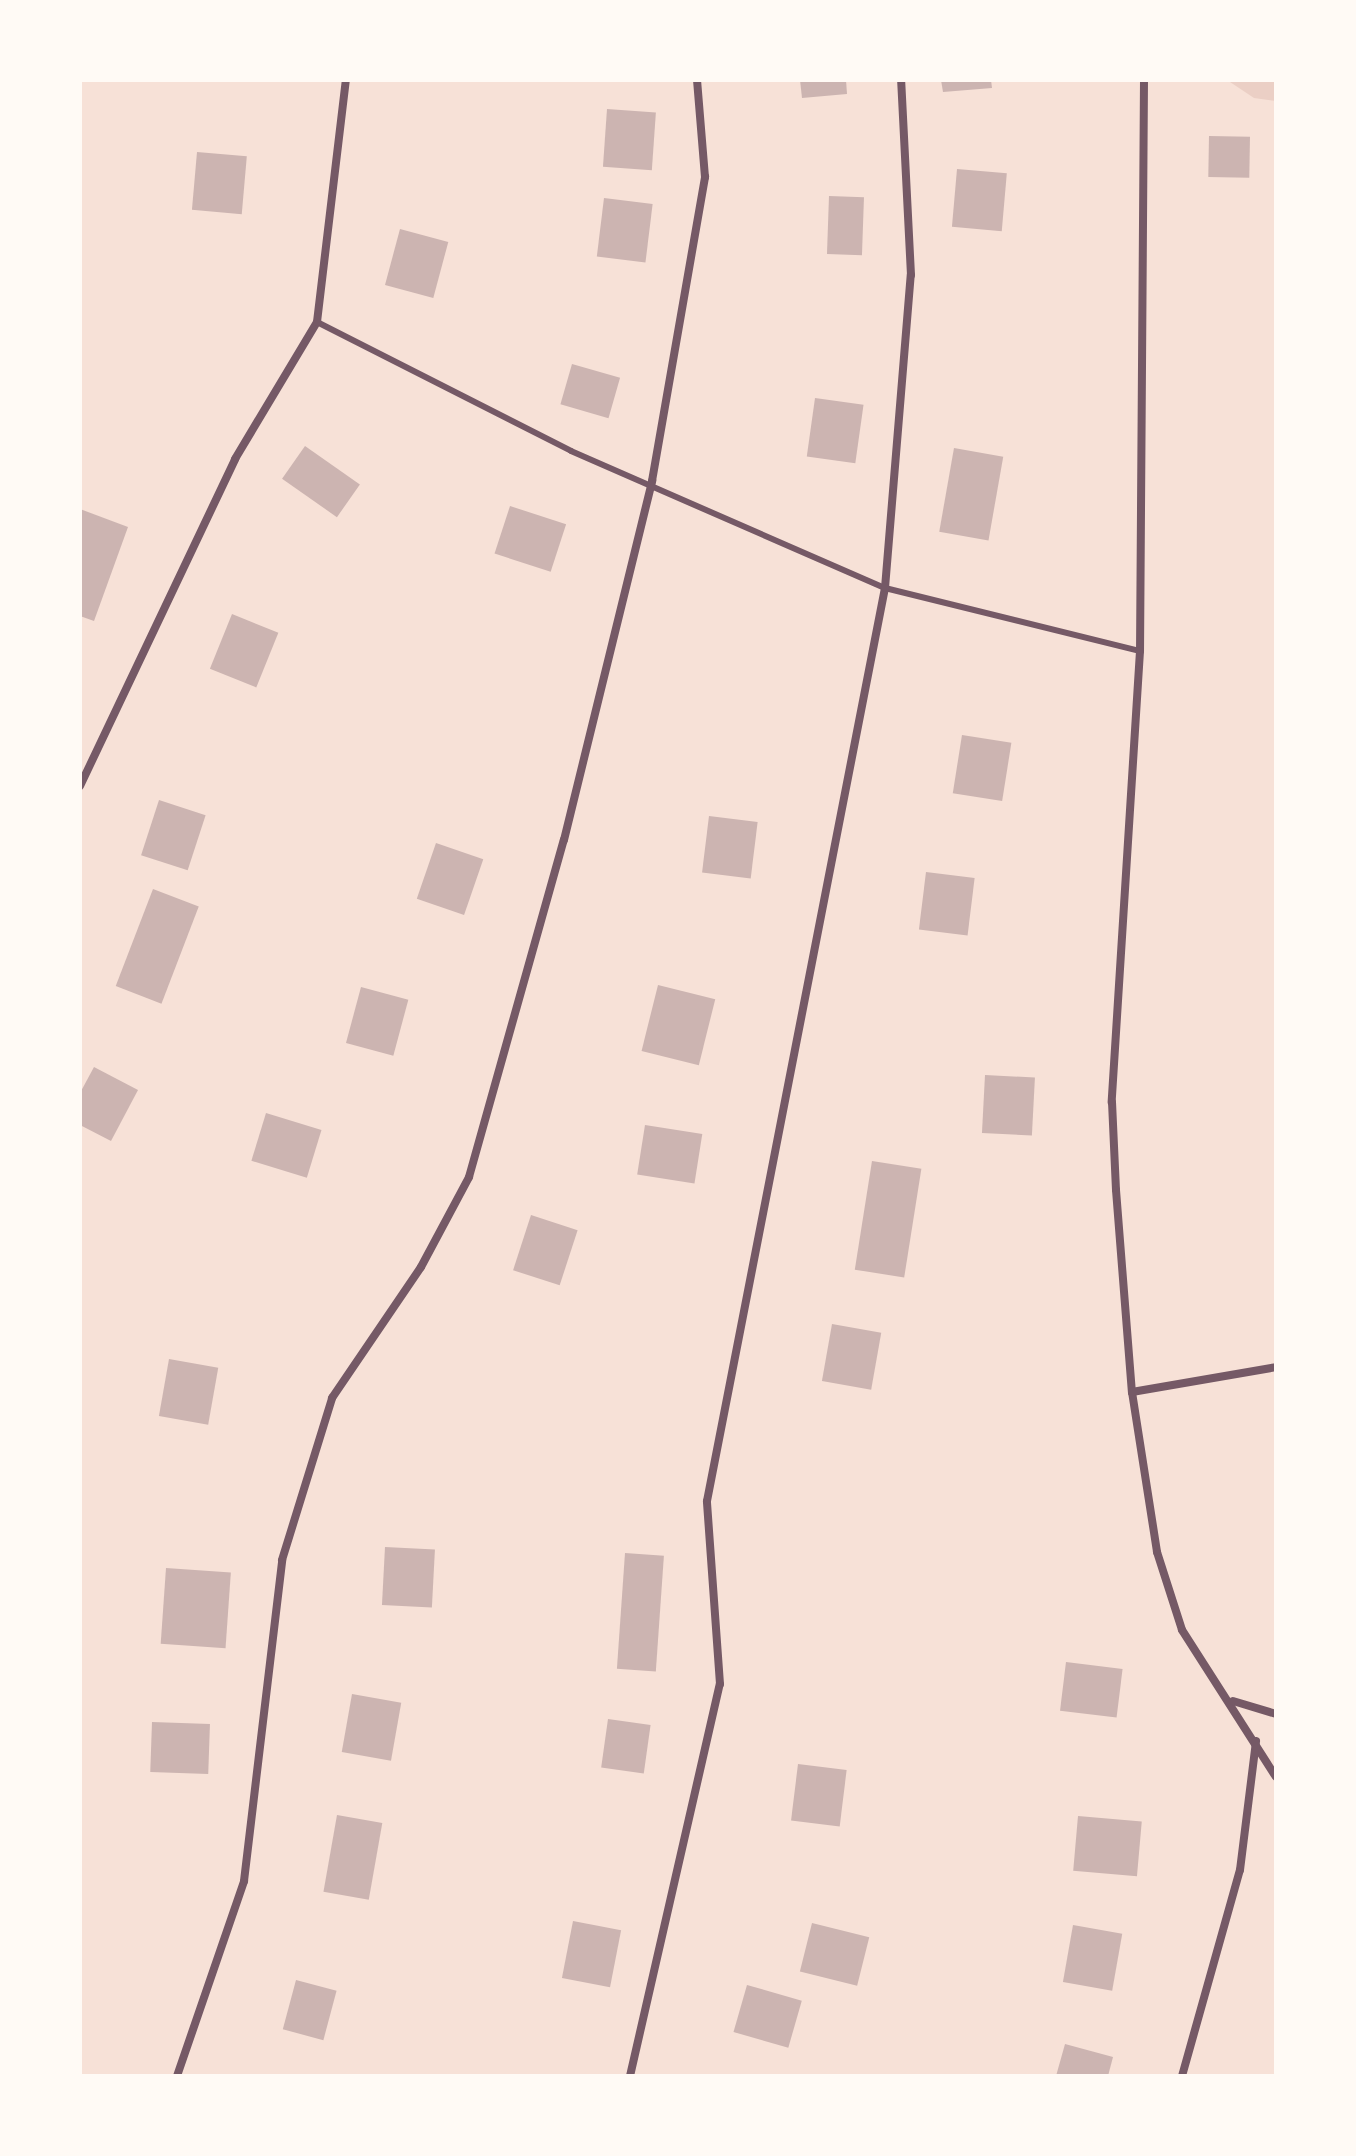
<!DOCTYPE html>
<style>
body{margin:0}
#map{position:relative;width:1356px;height:2156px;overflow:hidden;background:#f7e1d7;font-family:"PT Sans Narrow",sans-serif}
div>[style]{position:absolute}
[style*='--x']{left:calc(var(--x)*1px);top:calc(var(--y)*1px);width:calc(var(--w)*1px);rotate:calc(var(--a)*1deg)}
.green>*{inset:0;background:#ebcfc5}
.building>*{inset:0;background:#ccb4b1;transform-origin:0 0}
.service>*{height:6px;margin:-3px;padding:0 3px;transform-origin:3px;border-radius:3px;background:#755966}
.minor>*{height:8px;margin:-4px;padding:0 4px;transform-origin:4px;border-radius:4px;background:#755966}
span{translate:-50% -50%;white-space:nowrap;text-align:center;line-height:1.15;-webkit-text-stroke:6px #fffaf5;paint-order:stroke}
.frame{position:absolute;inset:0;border:82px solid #fffaf5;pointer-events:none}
</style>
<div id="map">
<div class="green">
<div style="clip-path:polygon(1227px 80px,1276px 80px,1276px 101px,1254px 98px)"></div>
</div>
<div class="building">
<div style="clip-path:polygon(800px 80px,846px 80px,847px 94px,802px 98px)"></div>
<div style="clip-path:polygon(941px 80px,991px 80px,992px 88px,943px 92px)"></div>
<div style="left:607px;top:109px;width:49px;height:58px;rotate:4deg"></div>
<div style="left:1209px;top:136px;width:41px;height:41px;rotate:1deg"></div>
<div style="left:197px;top:152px;width:50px;height:58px;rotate:5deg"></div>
<div style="left:957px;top:169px;width:50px;height:58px;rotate:5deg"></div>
<div style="left:829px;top:196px;width:35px;height:58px;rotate:2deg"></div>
<div style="left:604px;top:198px;width:49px;height:59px;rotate:7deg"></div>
<div style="left:400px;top:229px;width:50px;height:58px;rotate:15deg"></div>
<div style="left:572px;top:364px;width:50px;height:42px;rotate:16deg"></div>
<div style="left:815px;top:398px;width:49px;height:59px;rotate:8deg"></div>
<div style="left:305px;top:446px;width:67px;height:40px;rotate:35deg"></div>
<div style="left:954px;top:448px;width:50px;height:85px;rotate:10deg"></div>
<div style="left:510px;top:506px;width:59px;height:50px;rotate:18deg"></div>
<div style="clip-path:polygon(80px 509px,128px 527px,94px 621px,80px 616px)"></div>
<div style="left:232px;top:614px;width:50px;height:59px;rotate:22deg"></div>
<div style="left:962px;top:735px;width:50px;height:59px;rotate:9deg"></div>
<div style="left:159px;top:800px;width:49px;height:58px;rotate:18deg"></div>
<div style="left:709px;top:816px;width:49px;height:57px;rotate:7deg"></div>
<div style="left:436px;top:843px;width:50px;height:59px;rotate:19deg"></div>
<div style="left:926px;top:872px;width:49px;height:58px;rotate:7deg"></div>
<div style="left:153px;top:889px;width:49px;height:104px;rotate:21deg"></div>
<div style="left:658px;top:985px;width:59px;height:68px;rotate:14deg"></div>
<div style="left:361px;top:987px;width:49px;height:58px;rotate:15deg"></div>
<div style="clip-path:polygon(94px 1067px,138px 1090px,111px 1141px,80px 1125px,80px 1093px)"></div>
<div style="left:985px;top:1075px;width:50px;height:58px;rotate:3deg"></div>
<div style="left:266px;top:1113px;width:58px;height:50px;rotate:17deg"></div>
<div style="left:645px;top:1125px;width:58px;height:50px;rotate:9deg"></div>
<div style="left:872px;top:1161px;width:50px;height:110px;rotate:9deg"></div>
<div style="left:531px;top:1215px;width:49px;height:58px;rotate:18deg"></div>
<div style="left:832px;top:1324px;width:50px;height:58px;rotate:10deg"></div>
<div style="left:169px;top:1359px;width:50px;height:58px;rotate:10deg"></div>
<div style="left:385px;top:1547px;width:50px;height:58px;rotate:3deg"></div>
<div style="left:625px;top:1553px;width:39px;height:116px;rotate:4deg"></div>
<div style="left:166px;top:1568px;width:65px;height:76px;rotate:4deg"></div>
<div style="left:1066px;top:1662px;width:57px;height:49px;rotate:7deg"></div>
<div style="left:352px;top:1694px;width:50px;height:59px;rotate:10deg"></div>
<div style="left:608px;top:1719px;width:43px;height:49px;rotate:8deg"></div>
<div style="left:152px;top:1722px;width:58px;height:50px;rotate:2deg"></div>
<div style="left:798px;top:1764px;width:49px;height:57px;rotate:7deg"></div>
<div style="left:337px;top:1815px;width:46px;height:78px;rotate:10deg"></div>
<div style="left:1078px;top:1816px;width:64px;height:55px;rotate:5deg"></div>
<div style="left:573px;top:1921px;width:49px;height:58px;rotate:11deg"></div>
<div style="left:812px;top:1923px;width:59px;height:50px;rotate:14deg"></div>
<div style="left:1073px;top:1925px;width:50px;height:58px;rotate:10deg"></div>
<div style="left:296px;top:1980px;width:42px;height:51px;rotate:15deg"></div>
<div style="left:747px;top:1985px;width:57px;height:49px;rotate:16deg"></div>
<div style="clip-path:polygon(1065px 2044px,1113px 2057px,1108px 2076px,1056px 2076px)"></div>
</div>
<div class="service">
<div style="--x:317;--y:322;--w:285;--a:26.9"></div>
<div style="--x:571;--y:451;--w:343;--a:23.6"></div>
<div style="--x:885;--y:588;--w:263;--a:13.9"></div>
</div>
<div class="minor">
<div style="--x:1144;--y:80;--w:571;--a:90.4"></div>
<div style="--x:1140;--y:651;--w:452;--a:93.6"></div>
<div style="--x:1112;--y:1102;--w:88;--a:87.4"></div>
<div style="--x:1116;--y:1190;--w:203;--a:85.5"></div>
<div style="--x:1132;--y:1392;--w:162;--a:81.1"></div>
<div style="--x:1157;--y:1552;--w:82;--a:72.2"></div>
<div style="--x:1182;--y:1630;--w:174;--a:57.4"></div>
<div style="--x:80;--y:786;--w:362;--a:-64.6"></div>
<div style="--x:235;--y:459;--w:160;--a:-59.1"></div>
<div style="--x:317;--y:322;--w:244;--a:-83.2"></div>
<div style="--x:1132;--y:1392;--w:146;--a:-9.8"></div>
<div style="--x:1233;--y:1701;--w:45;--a:16.8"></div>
<div style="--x:177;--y:2076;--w:206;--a:-71"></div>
<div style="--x:244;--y:1881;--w:323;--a:-83.2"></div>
<div style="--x:282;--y:1560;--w:170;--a:-72.8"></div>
<div style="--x:332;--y:1398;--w:158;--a:-55.8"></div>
<div style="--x:421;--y:1267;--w:102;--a:-61.9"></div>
<div style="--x:469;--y:1177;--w:350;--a:-74.3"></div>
<div style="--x:564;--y:840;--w:370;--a:-76.2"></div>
<div style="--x:652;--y:481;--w:309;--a:-80.1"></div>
<div style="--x:705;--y:177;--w:97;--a:-94.7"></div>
<div style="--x:630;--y:2076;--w:402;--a:-77.1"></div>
<div style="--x:720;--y:1684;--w:183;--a:-94.1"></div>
<div style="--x:707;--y:1501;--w:930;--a:-78.97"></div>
<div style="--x:885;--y:588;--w:314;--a:-85.3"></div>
<div style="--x:911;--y:275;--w:195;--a:-92.9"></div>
<div style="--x:1182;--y:2076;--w:214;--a:-74.3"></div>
<div style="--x:1240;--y:1870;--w:130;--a:-82.9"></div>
</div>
<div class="frame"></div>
</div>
